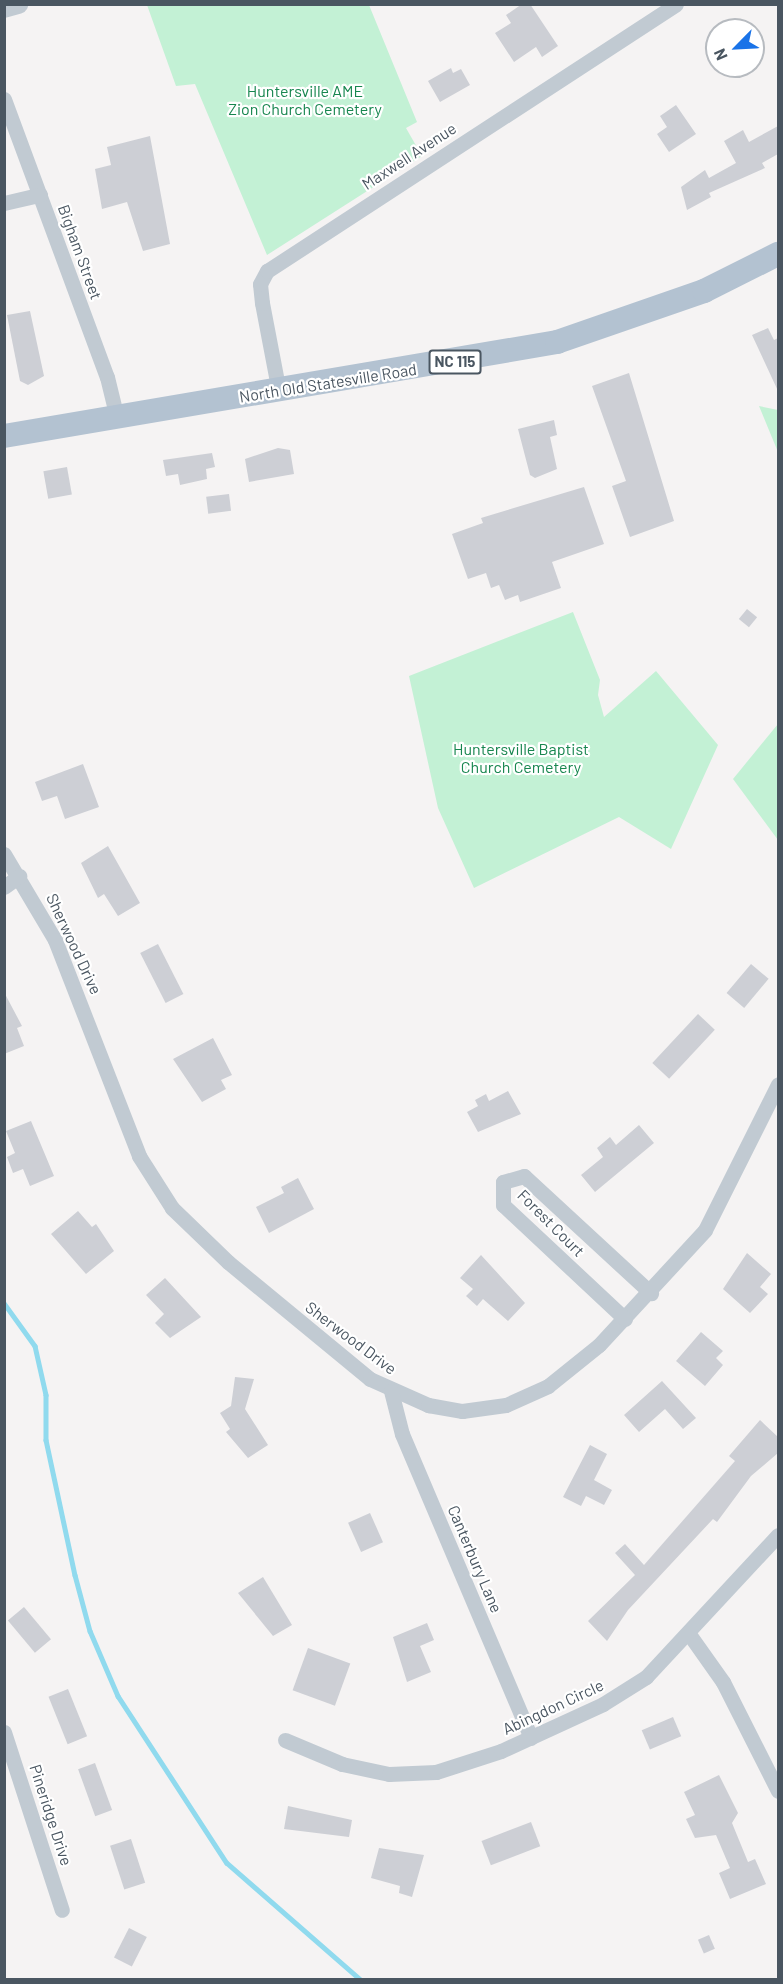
<!DOCTYPE html>
<style>
body{margin:0}
#map{position:relative;width:783px;height:1984px;overflow:hidden;background:#f5f3f3;font-family:Barlow,sans-serif}
div>[style]{position:absolute}
[style*='--x']{left:calc(var(--x)*1px);top:calc(var(--y)*1px);width:calc(var(--w)*1px);rotate:calc(var(--a)*1deg)}
.green>*{inset:0;background:#c3f1d5}
.stream>*{height:4.5px;margin:-2.25px;padding:0 2.25px;transform-origin:2.25px;border-radius:2.25px;background:#90daee}
.building>*{inset:0;background:#cdcfd5;transform-origin:0 0}
.minor>*{height:15px;margin:-7.5px;padding:0 7.5px;transform-origin:7.5px;border-radius:7.5px;background:#c1cad2}
.tertiary>*{height:20px;margin:-10px;padding:0 10px;transform-origin:10px;border-radius:10px;background:#c1cad2}
.primary>*{height:24px;margin:-12px;padding:0 12px;transform-origin:12px;border-radius:12px;background:#b3c2d1}
span{translate:-50% -50%;white-space:nowrap;text-align:center;line-height:1.15;-webkit-text-stroke:4.5px #fff;paint-order:stroke}
.shield-label span{padding:2px 4px;background:#fff;border:2px solid;border-radius:4px;-webkit-text-stroke-width:0}
.shield-label{font-size:15px;color:#4a5661;font-weight:700}
.park-label{font-size:16px;color:#17864f}
.street-label{font-size:16px;color:#4a5661}
.frame{position:absolute;inset:0;border:6px solid #4a5661;pointer-events:none}
.north{position:absolute;left:705px;top:18px;width:60px;height:60px;box-sizing:border-box;background:#fff;border:2px solid #b7bbc0;border-radius:50%;rotate:246deg;font-size:16px;font-weight:700;line-height:24px;text-align:center;color:#4a5661}
.north::after{content:'';display:block;margin:auto;width:21px;height:27px;background:#1a73e8;clip-path:polygon(50% 0,100% 100%,50% 72%,0 100%)}
</style>
<div id="map">
<div class="green">
<div style="clip-path:polygon(147px 5px,369px 5px,417px 122px,406px 128px,422px 156px,267px 255px,195px 84px,176px 86px)"></div>
<div style="clip-path:polygon(759px 406px,778px 410px,778px 452px)"></div>
<div style="clip-path:polygon(573px 612px,600px 680px,598px 695px,604px 717px,656px 671px,718px 745px,671px 849px,619px 817px,474px 888px,438px 808px,409px 676px)"></div>
<div style="clip-path:polygon(778px 724px,778px 840px,733px 779px)"></div>
</div>
<div class="stream">
<div style="--x:4;--y:1303;--w:53;--a:54.2"></div>
<div style="--x:35;--y:1346;--w:50;--a:77.3"></div>
<div style="--x:46;--y:1395;--w:45;--a:90"></div>
<div style="--x:46;--y:1440;--w:138;--a:77.9"></div>
<div style="--x:75;--y:1575;--w:58;--a:75"></div>
<div style="--x:90;--y:1631;--w:71;--a:66.7"></div>
<div style="--x:118;--y:1696;--w:199;--a:56.9"></div>
<div style="--x:227;--y:1863;--w:178;--a:41.1"></div>
</div>
<div class="building">
<div style="clip-path:polygon(522px 4px,530px 4px,558px 46px,542px 57px,536px 47px,514px 62px,495px 33px,511px 23px,506px 15px)"></div>
<div style="clip-path:polygon(451px 68px,453px 73px,461px 69px,470px 85px,440px 102px,428px 81px)"></div>
<div style="clip-path:polygon(676px 105px,696px 134px,669px 152px,657px 134px,667px 127px,660px 116px)"></div>
<div style="clip-path:polygon(778px 126px,778px 154px,762px 163px,765px 168px,709px 193px,711px 197px,687px 210px,681px 187px,705px 170px,709px 178px,736px 163px,724px 141px,743px 130px,749px 142px)"></div>
<div style="clip-path:polygon(150px 136px,170px 244px,143px 251px,127px 202px,102px 209px,95px 169px,111px 165px,107px 147px)"></div>
<div style="clip-path:polygon(30px 311px,44px 376px,28px 385px,20px 381px,7px 315px)"></div>
<div style="clip-path:polygon(768px 328px,774px 340px,778px 338px,778px 391px,752px 335px)"></div>
<div style="clip-path:polygon(629px 373px,674px 521px,630px 537px,612px 486px,626px 481px,592px 386px)"></div>
<div style="clip-path:polygon(554px 420px,557px 435px,550px 437px,557px 469px,535px 478px,530px 475px,518px 429px)"></div>
<div style="clip-path:polygon(278px 448px,290px 450px,294px 474px,249px 482px,245px 459px)"></div>
<div style="clip-path:polygon(212px 453px,215px 467px,206px 469px,207px 479px,180px 485px,178px 474px,166px 476px,163px 460px)"></div>
<div style="left:67px;top:467px;width:28px;height:24px;rotate:80deg"></div>
<div style="clip-path:polygon(584px 487px,604px 544px,552px 562px,561px 588px,520px 602px,518px 595px,505px 600px,499px 585px,491px 588px,486px 573px,468px 579px,452px 534px,483px 523px,481px 518px)"></div>
<div style="left:229px;top:494px;width:17px;height:23px;rotate:83deg"></div>
<div style="left:747px;top:609px;width:13px;height:13px;rotate:39deg"></div>
<div style="clip-path:polygon(83px 764px,99px 807px,65px 819px,57px 796px,42px 801px,35px 782px)"></div>
<div style="clip-path:polygon(108px 846px,140px 903px,118px 916px,104px 894px,98px 898px,81px 863px)"></div>
<div style="left:158px;top:944px;width:56px;height:20px;rotate:63deg"></div>
<div style="left:751px;top:964px;width:23px;height:38px;rotate:40deg"></div>
<div style="clip-path:polygon(4px 992px,22px 1026px,17px 1028px,24px 1046px,4px 1054px)"></div>
<div style="left:698px;top:1014px;width:23px;height:67px;rotate:43deg"></div>
<div style="clip-path:polygon(213px 1038px,232px 1075px,221px 1080px,226px 1089px,202px 1102px,173px 1059px)"></div>
<div style="clip-path:polygon(508px 1091px,521px 1114px,478px 1132px,467px 1112px,478px 1106px,475px 1100px,486px 1094px,489px 1101px)"></div>
<div style="clip-path:polygon(31px 1121px,54px 1176px,30px 1186px,23px 1169px,13px 1173px,7px 1157px,15px 1153px,6px 1131px)"></div>
<div style="clip-path:polygon(639px 1125px,654px 1143px,595px 1192px,581px 1175px,603px 1157px,597px 1148px,610px 1137px,616px 1145px)"></div>
<div style="clip-path:polygon(298px 1178px,314px 1209px,269px 1233px,256px 1207px,284px 1193px,281px 1187px)"></div>
<div style="clip-path:polygon(78px 1211px,92px 1227px,96px 1224px,114px 1251px,86px 1274px,51px 1234px)"></div>
<div style="clip-path:polygon(747px 1253px,771px 1274px,760px 1287px,768px 1294px,750px 1313px,723px 1289px)"></div>
<div style="clip-path:polygon(481px 1255px,525px 1303px,508px 1321px,483px 1299px,477px 1306px,466px 1296px,473px 1289px,460px 1278px)"></div>
<div style="clip-path:polygon(165px 1278px,201px 1317px,170px 1338px,155px 1323px,164px 1314px,146px 1295px)"></div>
<div style="clip-path:polygon(701px 1332px,723px 1351px,716px 1358px,723px 1365px,705px 1386px,676px 1361px)"></div>
<div style="clip-path:polygon(235px 1377px,254px 1379px,245px 1409px,268px 1445px,248px 1458px,226px 1432px,230px 1429px,220px 1413px,231px 1406px)"></div>
<div style="clip-path:polygon(662px 1381px,696px 1418px,683px 1429px,665px 1409px,639px 1432px,624px 1415px)"></div>
<div style="clip-path:polygon(760px 1420px,778px 1437px,778px 1453px,751px 1476px,717px 1522px,713px 1519px,628px 1610px,607px 1641px,588px 1621px,635px 1575px,615px 1553px,625px 1544px,644px 1565px,735px 1461px,729px 1456px)"></div>
<div style="clip-path:polygon(590px 1445px,607px 1454px,594px 1480px,612px 1490px,604px 1505px,586px 1496px,581px 1506px,563px 1497px)"></div>
<div style="left:370px;top:1513px;width:32px;height:24px;rotate:66deg"></div>
<div style="clip-path:polygon(263px 1577px,292px 1625px,273px 1636px,238px 1593px)"></div>
<div style="left:24px;top:1607px;width:42px;height:21px;rotate:50deg"></div>
<div style="clip-path:polygon(427px 1623px,434px 1640px,420px 1646px,431px 1672px,407px 1682px,393px 1637px)"></div>
<div style="left:308px;top:1648px;width:45px;height:45px;rotate:20deg"></div>
<div style="left:68px;top:1689px;width:51px;height:21px;rotate:68deg"></div>
<div style="left:673px;top:1717px;width:21px;height:34px;rotate:67deg"></div>
<div style="left:95px;top:1763px;width:50px;height:18px;rotate:70deg"></div>
<div style="clip-path:polygon(719px 1775px,738px 1813px,732px 1823px,748px 1862px,755px 1859px,766px 1884px,730px 1899px,719px 1873px,730px 1868px,716px 1835px,695px 1838px,686px 1819px,695px 1815px,684px 1792px)"></div>
<div style="clip-path:polygon(288px 1806px,352px 1820px,349px 1837px,284px 1829px)"></div>
<div style="left:531px;top:1822px;width:26px;height:53px;rotate:69deg"></div>
<div style="left:131px;top:1839px;width:46px;height:22px;rotate:72deg"></div>
<div style="clip-path:polygon(379px 1848px,424px 1855px,412px 1897px,399px 1893px,400px 1886px,371px 1878px)"></div>
<div style="left:129px;top:1928px;width:20px;height:33px;rotate:27deg"></div>
<div style="left:709px;top:1935px;width:15px;height:12px;rotate:67deg"></div>
</div>
<div class="minor">
<div style="--x:4;--y:99;--w:296;--a:69.7"></div>
<div style="--x:107;--y:377;--w:42;--a:76.3"></div>
<div style="--x:4;--y:203;--w:37;--a:-13"></div>
<div style="--x:279;--y:392;--w:91;--a:-100.8"></div>
<div style="--x:262;--y:303;--w:19;--a:-96"></div>
<div style="--x:260;--y:284;--w:15;--a:-62"></div>
<div style="--x:267;--y:271;--w:488;--a:-33.1"></div>
<div style="--x:4;--y:854;--w:100;--a:59.3"></div>
<div style="--x:55;--y:940;--w:232;--a:68.7"></div>
<div style="--x:139;--y:1156;--w:62;--a:57.6"></div>
<div style="--x:172;--y:1208;--w:78;--a:44"></div>
<div style="--x:228;--y:1262;--w:184;--a:39.5"></div>
<div style="--x:370;--y:1379;--w:64;--a:24.1"></div>
<div style="--x:428;--y:1405;--w:35;--a:10"></div>
<div style="--x:462;--y:1411;--w:44;--a:-7.8"></div>
<div style="--x:506;--y:1405;--w:46;--a:-24.3"></div>
<div style="--x:548;--y:1386;--w:65;--a:-38.8"></div>
<div style="--x:599;--y:1345;--w:156;--a:-47.3"></div>
<div style="--x:705;--y:1230;--w:163;--a:-63.4"></div>
<div style="--x:4;--y:887;--w:19;--a:-36"></div>
<div style="--x:625;--y:1319;--w:167;--a:-136.9"></div>
<div style="--x:503;--y:1205;--w:23;--a:-90"></div>
<div style="--x:503;--y:1182;--w:22;--a:-16"></div>
<div style="--x:524;--y:1176;--w:173;--a:42.7"></div>
<div style="--x:391;--y:1391;--w:44;--a:75.7"></div>
<div style="--x:402;--y:1434;--w:330;--a:67"></div>
<div style="--x:689;--y:1634;--w:59;--a:54.7"></div>
<div style="--x:723;--y:1682;--w:122;--a:63.2"></div>
<div style="--x:4;--y:1732;--w:187;--a:72"></div>
<div style="--x:285;--y:1740;--w:62;--a:22.8"></div>
<div style="--x:342;--y:1764;--w:48;--a:12"></div>
<div style="--x:389;--y:1774;--w:47;--a:-2.4"></div>
<div style="--x:436;--y:1772;--w:68;--a:-17.9"></div>
<div style="--x:501;--y:1751;--w:112;--a:-24.7"></div>
<div style="--x:603;--y:1704;--w:51;--a:-32.1"></div>
<div style="--x:646;--y:1677;--w:194;--a:-47.1"></div>
</div>
<div class="tertiary">
<div style="--x:4;--y:8;--w:15;--a:-16"></div>
</div>
<div class="primary">
<div style="--x:4;--y:436;--w:561;--a:-9.65"></div>
<div style="--x:557;--y:342;--w:156;--a:-19.1"></div>
<div style="--x:704;--y:291;--w:83;--a:-26.6"></div>
</div>
<div class="shield-label">
<span style="left:455px;top:362px">NC 115</span>
</div>
<div class="park-label">
<span style="left:305px;top:100px">Huntersville AME<br>Zion Church Cemetery</span>
<span style="left:521px;top:758px">Huntersville Baptist<br>Church Cemetery</span>
</div>
<div class="street-label">
<span style="left:409px;top:156px;rotate:-33deg">Maxwell Avenue</span>
<span style="left:80px;top:252px;rotate:70deg">Bigham Street</span>
<span style="left:328px;top:383px;rotate:-9deg">North Old Statesville Road</span>
<span style="left:74px;top:944px;rotate:65deg">Sherwood Drive</span>
<span style="left:551px;top:1223px;rotate:45deg">Forest Court</span>
<span style="left:351px;top:1338px;rotate:37deg">Sherwood Drive</span>
<span style="left:475px;top:1559px;rotate:67deg">Canterbury Lane</span>
<span style="left:553px;top:1707px;rotate:-25deg">Abingdon Circle</span>
<span style="left:51px;top:1815px;rotate:72deg">Pineridge Drive</span>
</div>
<div class="frame"></div>
<div class="north">N</div>
</div>
